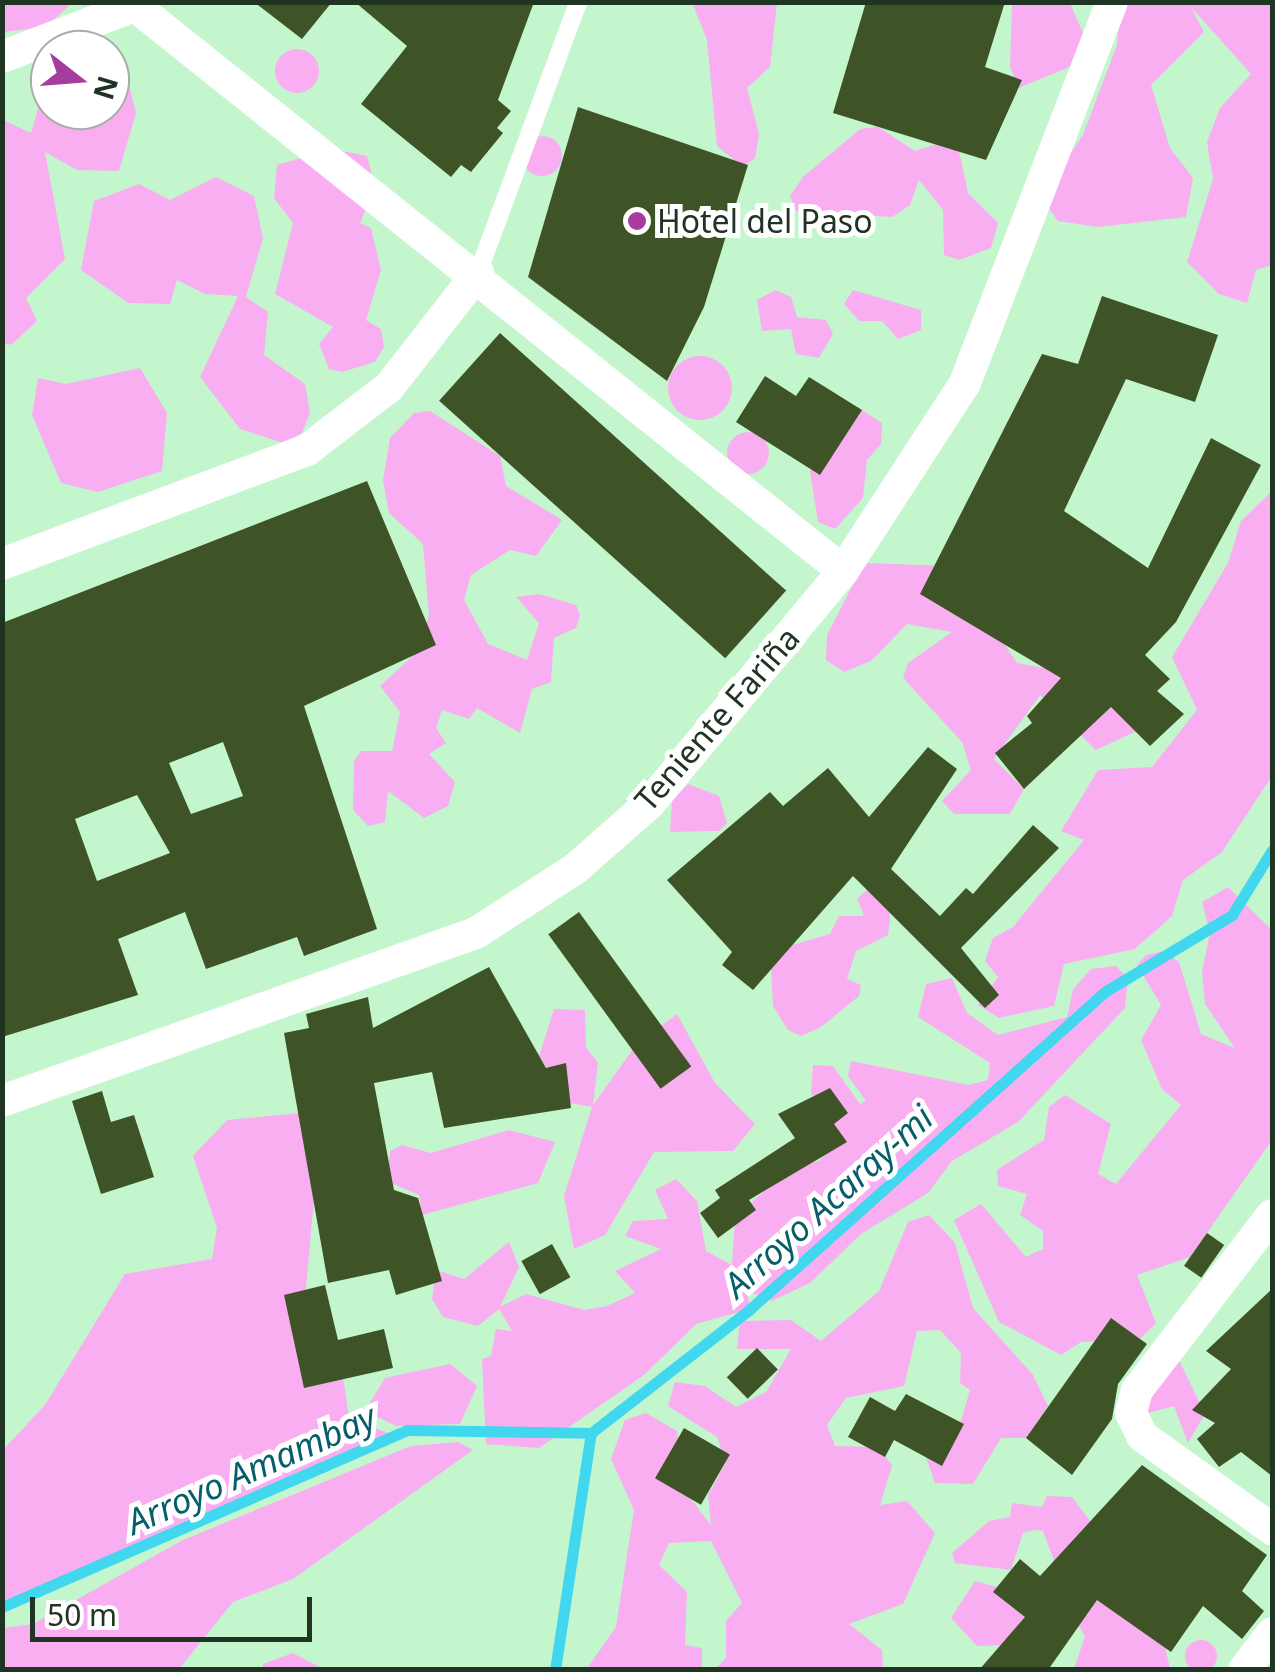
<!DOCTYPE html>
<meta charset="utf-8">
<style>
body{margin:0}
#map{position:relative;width:1275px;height:1672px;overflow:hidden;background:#c4f6ce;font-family:"Noto Sans",sans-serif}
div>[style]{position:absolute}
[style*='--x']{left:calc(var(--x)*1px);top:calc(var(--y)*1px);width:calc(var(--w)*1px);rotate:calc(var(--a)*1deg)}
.green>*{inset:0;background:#faaef2}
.round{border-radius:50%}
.stream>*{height:11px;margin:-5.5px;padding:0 5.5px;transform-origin:5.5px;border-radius:5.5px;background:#41d7ef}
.building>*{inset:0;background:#3e5426;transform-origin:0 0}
.lane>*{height:18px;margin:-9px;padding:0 9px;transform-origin:9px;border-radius:9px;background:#fff}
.street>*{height:32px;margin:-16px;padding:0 16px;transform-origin:16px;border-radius:16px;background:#fff}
.dots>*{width:28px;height:28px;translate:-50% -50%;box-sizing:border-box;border:5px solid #fff;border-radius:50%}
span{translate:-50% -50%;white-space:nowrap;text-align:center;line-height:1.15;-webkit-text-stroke:10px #fff;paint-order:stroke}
.poi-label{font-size:32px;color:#203424}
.left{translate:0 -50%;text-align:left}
.street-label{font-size:32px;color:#203424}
.water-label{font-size:35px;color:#065e6a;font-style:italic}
.frame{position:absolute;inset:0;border:5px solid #203424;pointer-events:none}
.north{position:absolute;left:30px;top:30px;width:100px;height:100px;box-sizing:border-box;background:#fff;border:2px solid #a6aea7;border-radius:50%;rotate:107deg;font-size:28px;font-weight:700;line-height:40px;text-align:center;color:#203424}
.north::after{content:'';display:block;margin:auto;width:35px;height:45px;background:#a53c9e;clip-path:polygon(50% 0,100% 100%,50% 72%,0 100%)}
.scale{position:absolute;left:30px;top:1597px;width:282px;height:45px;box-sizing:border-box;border:5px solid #203424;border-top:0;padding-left:12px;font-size:30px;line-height:35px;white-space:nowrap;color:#203424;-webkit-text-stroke:8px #fff;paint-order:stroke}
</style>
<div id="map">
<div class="green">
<div style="clip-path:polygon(2px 3px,72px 3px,46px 27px,3px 32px)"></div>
<div style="clip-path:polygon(777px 3px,770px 67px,747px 88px,759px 134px,755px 158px,743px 167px,717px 146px,707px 40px,692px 2px)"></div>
<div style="clip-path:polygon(1012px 3px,1070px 3px,1085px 38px,1079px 63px,1019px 88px,1010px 67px)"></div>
<div style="clip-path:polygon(1119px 3px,1272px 3px,1272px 265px,1256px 270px,1247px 303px,1219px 294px,1187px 262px,1213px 179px,1207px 142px,1220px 108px,1251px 74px,1191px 7px,1204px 32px,1151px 85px,1170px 148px,1193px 178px,1186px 217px,1098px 227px,1058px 221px,1041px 198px,1083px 135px,1117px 45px)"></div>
<div class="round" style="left:275px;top:49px;width:44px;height:44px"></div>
<div style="clip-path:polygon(110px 63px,126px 72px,136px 113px,119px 171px,77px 170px,45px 152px,65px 259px,26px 298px,37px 321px,11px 345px,2px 342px,3px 120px,31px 133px,50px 67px,50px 110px,110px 110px)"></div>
<div style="clip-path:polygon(878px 127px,915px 151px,946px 141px,959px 151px,968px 193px,998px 223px,991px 248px,959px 260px,944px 255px,943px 210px,919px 180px,910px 205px,892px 217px,796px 211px,790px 196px,803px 177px,860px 129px)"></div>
<div class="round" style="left:522px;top:136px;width:40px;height:40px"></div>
<div style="clip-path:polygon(333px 149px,367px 156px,375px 187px,360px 223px,371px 228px,381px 270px,366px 320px,381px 329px,384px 347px,375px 362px,342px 372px,329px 369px,319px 344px,333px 327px,275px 294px,293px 223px,274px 198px,277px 165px)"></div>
<div style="clip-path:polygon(216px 177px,254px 196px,263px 238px,246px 297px,268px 312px,264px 355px,305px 384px,310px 413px,302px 433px,283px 443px,240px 429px,200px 377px,238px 296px,205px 294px,177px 280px,170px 304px,128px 303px,81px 270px,94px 201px,139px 184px,170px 200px)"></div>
<div style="clip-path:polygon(775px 290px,791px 297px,797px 317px,826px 320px,833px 334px,819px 358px,796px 354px,791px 329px,762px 331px,757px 300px)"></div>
<div style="clip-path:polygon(853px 290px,921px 310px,921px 330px,898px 339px,882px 321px,859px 321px,844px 304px)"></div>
<div class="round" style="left:668px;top:356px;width:64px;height:64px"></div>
<div style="clip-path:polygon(140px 368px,167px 413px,162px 471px,98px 492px,61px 483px,32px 415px,38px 378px,66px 384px)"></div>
<div style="clip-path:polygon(857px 407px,882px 423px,881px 444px,867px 460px,863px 498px,835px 529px,818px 522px,810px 471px)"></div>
<div style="clip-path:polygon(430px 411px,500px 456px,506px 486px,562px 520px,536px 556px,510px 550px,471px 575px,464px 600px,488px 644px,527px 660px,539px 623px,516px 597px,539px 594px,576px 605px,580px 615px,576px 628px,554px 638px,551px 682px,532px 689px,520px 733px,477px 708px,469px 719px,442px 710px,436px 728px,446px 743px,429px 754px,455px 782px,448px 806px,424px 818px,388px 791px,385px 822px,368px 826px,353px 810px,354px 761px,361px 751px,392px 751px,400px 712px,380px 686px,417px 652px,429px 615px,423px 544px,389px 513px,383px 480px,390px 438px,414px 413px)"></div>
<div class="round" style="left:727px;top:432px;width:42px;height:42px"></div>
<div style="clip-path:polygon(1272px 469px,1272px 776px,1222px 852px,1183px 880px,1172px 916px,1135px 949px,1064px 964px,1054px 1006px,999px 1018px,978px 1005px,998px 977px,985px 961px,993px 938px,1013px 927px,1084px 840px,1061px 831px,1098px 770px,1152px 767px,1197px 710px,1172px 657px,1228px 563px,1241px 521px,1271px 492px)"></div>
<div style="clip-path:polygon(864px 563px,952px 566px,1017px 663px,1064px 672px,1141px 729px,1096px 750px,1040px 695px,994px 759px,1024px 789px,1010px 814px,954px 814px,942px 801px,971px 770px,962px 742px,903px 678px,908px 663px,952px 632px,907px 624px,871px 661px,844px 672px,826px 660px,827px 635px)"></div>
<div style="clip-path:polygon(688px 784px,719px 796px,727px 823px,719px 831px,670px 832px,672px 801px)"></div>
<div style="clip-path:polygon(874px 884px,889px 899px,890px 919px,888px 935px,856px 951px,847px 979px,861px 985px,859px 996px,821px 1027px,801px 1036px,788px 1030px,773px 1006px,771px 966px,782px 948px,830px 934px,839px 916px,864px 916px,857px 899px)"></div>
<div style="clip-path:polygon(1228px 887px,1272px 930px,1272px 1140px,1190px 1257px,1137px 1275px,1156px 1323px,1140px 1339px,1081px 1342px,1061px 1355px,999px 1322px,954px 1220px,981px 1204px,1026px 1257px,1043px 1249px,1043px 1231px,1020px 1215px,1027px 1194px,998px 1186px,997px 1170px,1044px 1140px,1049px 1107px,1065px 1095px,1111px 1124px,1098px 1174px,1116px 1184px,1181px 1105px,1162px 1089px,1141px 1040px,1161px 1005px,1137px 965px,1146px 955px,1164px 951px,1179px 962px,1201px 1034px,1235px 1048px,1205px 1004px,1202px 971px,1210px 933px,1202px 902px)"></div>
<div style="clip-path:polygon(1116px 966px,1128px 979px,1125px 1008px,1018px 1122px,952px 1161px,928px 1193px,861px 1234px,810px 1283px,772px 1301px,747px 1291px,750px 1309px,696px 1324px,644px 1375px,539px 1448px,486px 1444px,482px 1359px,491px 1356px,496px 1329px,512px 1331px,499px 1309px,478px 1326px,443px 1317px,432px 1299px,436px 1270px,464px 1279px,509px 1242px,519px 1267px,500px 1307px,526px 1294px,584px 1310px,607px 1306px,635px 1293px,615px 1271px,661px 1249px,625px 1236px,633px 1221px,668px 1219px,655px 1190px,676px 1179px,697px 1201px,706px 1251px,732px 1265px,735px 1218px,794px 1163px,820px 1161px,833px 1110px,811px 1094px,813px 1065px,833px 1066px,860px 1104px,866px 1101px,848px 1076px,851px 1061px,969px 1085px,988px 1080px,990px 1063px,918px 1017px,926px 984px,952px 978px,967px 1013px,998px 1035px,1067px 1017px,1073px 989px,1091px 969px)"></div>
<div style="clip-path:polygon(554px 1009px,585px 1010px,586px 1047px,598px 1063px,593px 1105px,636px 1045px,677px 1014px,715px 1083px,755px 1124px,733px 1151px,654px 1152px,605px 1235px,574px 1249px,564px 1196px,592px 1107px,570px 1103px,539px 1056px)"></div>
<div style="clip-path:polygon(299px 1113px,314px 1199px,305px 1299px,340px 1356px,349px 1418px,396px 1436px,3px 1607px,2px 1451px,45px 1405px,125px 1274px,212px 1259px,217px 1228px,193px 1156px,227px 1120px)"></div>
<div style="clip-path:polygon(509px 1130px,555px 1142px,538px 1183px,422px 1215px,419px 1195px,387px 1181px,390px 1151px,402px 1145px,431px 1153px)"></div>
<div style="clip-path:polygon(929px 1215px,955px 1243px,973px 1308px,1033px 1375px,1048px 1406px,1026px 1438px,1001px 1438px,973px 1484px,935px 1483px,926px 1457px,955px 1441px,970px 1390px,960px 1383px,961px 1353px,940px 1330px,917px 1331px,904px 1386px,846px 1398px,827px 1425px,835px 1446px,879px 1447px,892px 1466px,880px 1505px,907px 1501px,935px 1533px,903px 1604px,849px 1624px,882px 1650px,883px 1669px,715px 1669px,726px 1658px,726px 1621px,742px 1603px,711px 1541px,669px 1543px,659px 1565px,687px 1592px,685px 1645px,702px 1648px,702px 1669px,586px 1670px,616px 1627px,634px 1510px,611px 1459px,625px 1420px,646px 1413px,677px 1431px,684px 1490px,711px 1525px,708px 1495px,726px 1463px,717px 1437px,668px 1406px,675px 1382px,705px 1386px,736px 1407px,766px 1392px,791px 1349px,737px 1349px,740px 1321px,791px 1320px,821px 1341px,879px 1291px,908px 1222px)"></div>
<div style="clip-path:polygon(1178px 1358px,1205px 1414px,1188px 1443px,1174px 1406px,1148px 1413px,1142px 1386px)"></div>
<div style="clip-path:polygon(450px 1364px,477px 1386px,460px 1424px,396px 1426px,365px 1411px,385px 1378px)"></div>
<div style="clip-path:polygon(458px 1442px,473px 1450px,293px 1579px,233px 1602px,179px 1669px,3px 1669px,3px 1628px,33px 1624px,183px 1540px,411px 1446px)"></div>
<div style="clip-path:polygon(1047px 1496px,1072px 1497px,1094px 1526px,1056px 1566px,1043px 1531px,1034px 1530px,1023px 1533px,1011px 1570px,955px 1563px,952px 1553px,989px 1521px,1010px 1517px,1012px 1503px,1042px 1507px)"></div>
<div style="clip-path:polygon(975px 1581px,997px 1587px,1039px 1617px,1010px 1645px,977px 1646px,951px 1618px)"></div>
<div style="clip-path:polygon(1080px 1588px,1164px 1641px,1170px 1669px,1074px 1669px,1085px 1636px,1076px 1621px)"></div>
<div class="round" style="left:1185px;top:1640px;width:32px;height:32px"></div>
<div style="clip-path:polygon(293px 1653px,323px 1669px,262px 1669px,263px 1664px)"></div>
</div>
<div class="stream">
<div style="--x:2;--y:1607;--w:443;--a:-23.6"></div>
<div style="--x:408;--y:1430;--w:183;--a:0.9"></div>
<div style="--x:555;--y:1670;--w:240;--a:-81.4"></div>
<div style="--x:591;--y:1433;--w:202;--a:-37.9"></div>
<div style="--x:750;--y:1309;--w:477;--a:-41.8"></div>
<div style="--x:1106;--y:991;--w:147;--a:-31.1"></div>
<div style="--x:1232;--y:915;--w:76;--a:-58.4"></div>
</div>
<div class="building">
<div style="clip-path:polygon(254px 2px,332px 2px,302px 39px)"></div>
<div style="clip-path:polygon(355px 2px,534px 2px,498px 100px,511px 111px,497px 128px,503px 133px,471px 172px,461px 165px,451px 177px,361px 104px,407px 46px)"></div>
<div style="clip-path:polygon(866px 2px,1005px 2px,985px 67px,1022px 80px,986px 160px,833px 113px)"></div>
<div style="clip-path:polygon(578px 107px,748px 165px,704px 307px,667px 381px,528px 277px)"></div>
<div style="clip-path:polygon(1102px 296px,1218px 335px,1195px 402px,1126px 379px,1064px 511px,1148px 568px,1211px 438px,1261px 465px,1176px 622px,1145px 655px,1170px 679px,1157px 691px,1184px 714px,1150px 746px,1111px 707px,1024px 789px,995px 753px,1032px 723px,1027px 716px,1061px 678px,920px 594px,1042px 354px,1078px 364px)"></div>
<div style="left:500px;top:333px;width:385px;height:91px;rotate:42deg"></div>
<div style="clip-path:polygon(765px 376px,796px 396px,809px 377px,862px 410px,820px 475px,736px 422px)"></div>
<div style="clip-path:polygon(evenodd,367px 481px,436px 645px,304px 706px,377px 929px,304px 956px,297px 937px,206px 969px,185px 912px,118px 939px,138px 995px,2px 1037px,2px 623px,367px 481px,223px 742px,243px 796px,191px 814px,169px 763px,223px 742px,367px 481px,137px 795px,170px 853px,97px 881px,75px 819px,137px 795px)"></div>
<div style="clip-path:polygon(928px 747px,957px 769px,891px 869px,940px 916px,966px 888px,973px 894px,1033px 825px,1059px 848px,961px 948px,999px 995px,985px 1008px,853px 876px,753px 990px,722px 965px,732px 952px,667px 880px,770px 792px,783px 806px,828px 768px,869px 817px)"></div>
<div style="left:579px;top:912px;width:191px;height:38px;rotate:54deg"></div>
<div style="clip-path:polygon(489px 967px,546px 1068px,566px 1063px,571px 1108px,444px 1128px,432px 1072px,374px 1083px,394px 1190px,418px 1198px,442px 1281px,396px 1295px,389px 1270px,328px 1283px,284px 1033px,309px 1028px,306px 1014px,368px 997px,373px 1028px)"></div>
<div style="clip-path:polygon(830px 1088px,848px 1113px,834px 1124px,847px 1142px,749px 1200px,756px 1210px,718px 1238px,700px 1213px,720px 1198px,715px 1190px,795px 1138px,778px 1114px)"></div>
<div style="clip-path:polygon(102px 1091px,111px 1122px,134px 1115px,154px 1177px,101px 1194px,72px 1101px)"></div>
<div style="left:1207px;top:1233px;width:21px;height:40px;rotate:35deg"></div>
<div style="left:552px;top:1244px;width:38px;height:35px;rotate:61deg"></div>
<div style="clip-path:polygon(325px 1285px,338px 1340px,384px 1329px,393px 1368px,304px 1388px,284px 1295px)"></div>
<div style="clip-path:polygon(1272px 1289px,1272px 1476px,1241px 1452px,1219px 1467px,1197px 1439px,1215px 1423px,1192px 1410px,1231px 1369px,1206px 1351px)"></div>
<div style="clip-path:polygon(1111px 1318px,1147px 1344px,1118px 1384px,1112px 1419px,1072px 1475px,1026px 1438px)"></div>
<div style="left:757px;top:1348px;width:30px;height:42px;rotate:46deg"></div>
<div style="clip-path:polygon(906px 1394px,964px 1424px,942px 1466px,894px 1440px,885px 1457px,848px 1437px,870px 1397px,895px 1411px)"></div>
<div style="left:684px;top:1428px;width:53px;height:58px;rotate:30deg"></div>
<div style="clip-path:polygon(1142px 1465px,1267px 1555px,1242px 1591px,1264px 1611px,1242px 1639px,1203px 1606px,1171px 1652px,1097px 1600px,1048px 1670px,979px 1670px,1025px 1617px,993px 1592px,1020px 1559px,1040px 1576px)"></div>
</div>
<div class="lane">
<div style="--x:478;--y:273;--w:289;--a:-69.7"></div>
</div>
<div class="street">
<div style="--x:130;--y:2;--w:912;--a:38.59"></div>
<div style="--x:2;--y:57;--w:142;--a:-21.1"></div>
<div style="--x:2;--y:564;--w:326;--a:-20.5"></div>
<div style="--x:307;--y:450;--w:103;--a:-37.5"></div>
<div style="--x:389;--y:387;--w:145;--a:-52"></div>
<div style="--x:2;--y:1101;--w:503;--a:-19.52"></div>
<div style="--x:476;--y:933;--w:118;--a:-32.9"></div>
<div style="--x:575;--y:869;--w:98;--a:-41.3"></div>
<div style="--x:649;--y:804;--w:303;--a:-50.2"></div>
<div style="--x:843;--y:571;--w:224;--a:-57"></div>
<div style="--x:965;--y:383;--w:408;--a:-68.9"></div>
<div style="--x:1272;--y:1215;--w:221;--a:127.6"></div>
<div style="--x:1137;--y:1390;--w:24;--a:105"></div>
<div style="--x:1131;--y:1413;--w:25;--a:64"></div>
<div style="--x:1142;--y:1436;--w:160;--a:35.6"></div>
<div style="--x:1244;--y:1670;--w:46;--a:-52.9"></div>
</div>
<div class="dots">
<div style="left:637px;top:221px;background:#a53c9e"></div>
</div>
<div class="poi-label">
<span class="left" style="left:657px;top:221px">Hotel del Paso</span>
</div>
<div class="street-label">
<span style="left:717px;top:719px;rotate:-49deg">Teniente Fariña</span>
</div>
<div class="water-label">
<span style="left:828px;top:1201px;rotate:-42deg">Arroyo Acaray-mi</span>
<span style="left:251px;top:1469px;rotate:-24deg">Arroyo Amambay</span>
</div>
<div class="frame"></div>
<div class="north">N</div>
<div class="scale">50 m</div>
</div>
